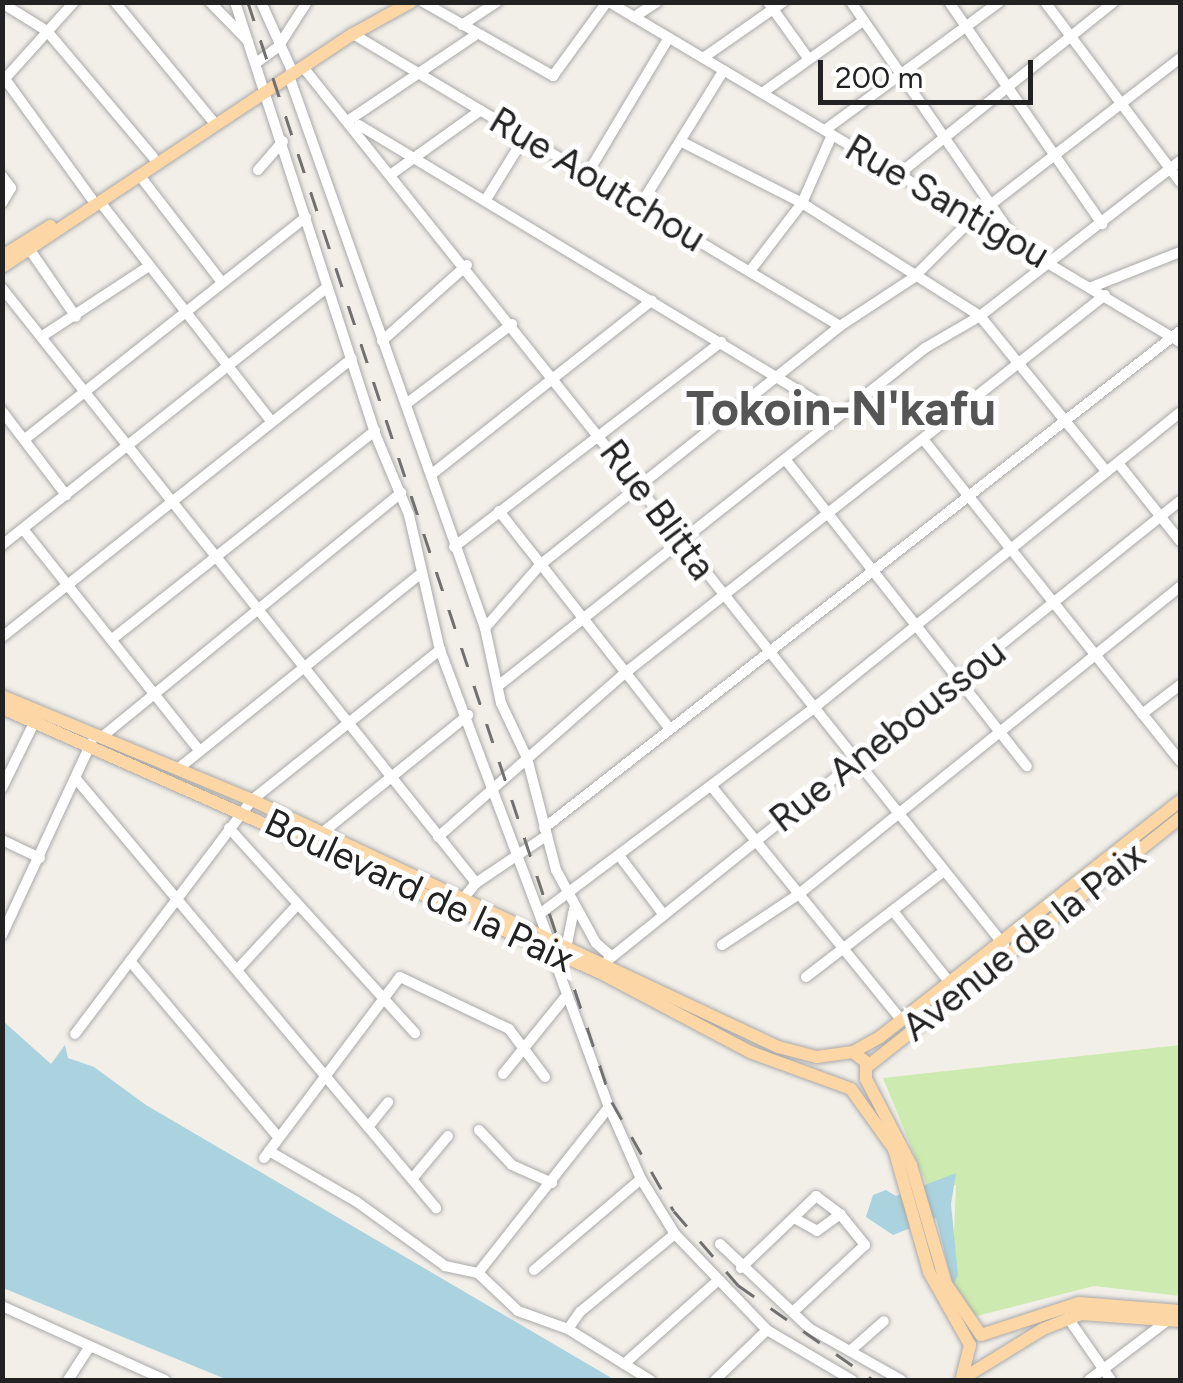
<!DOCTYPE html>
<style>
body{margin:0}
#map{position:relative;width:1183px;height:1383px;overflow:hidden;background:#f2efe9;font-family:Figtree,sans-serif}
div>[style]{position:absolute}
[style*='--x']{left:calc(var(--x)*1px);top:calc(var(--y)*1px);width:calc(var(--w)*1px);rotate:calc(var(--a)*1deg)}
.grass>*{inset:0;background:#cdebb0}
.water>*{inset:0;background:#aad3df}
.roads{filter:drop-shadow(0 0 2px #a9a9a9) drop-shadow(0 0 2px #a9a9a9)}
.minor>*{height:10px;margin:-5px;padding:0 5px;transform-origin:5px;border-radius:5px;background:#fff}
.major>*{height:12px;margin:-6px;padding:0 6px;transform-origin:6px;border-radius:6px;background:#fcd6a4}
.rail>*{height:2.5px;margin-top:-1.25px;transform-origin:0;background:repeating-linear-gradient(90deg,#707070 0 20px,transparent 0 40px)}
span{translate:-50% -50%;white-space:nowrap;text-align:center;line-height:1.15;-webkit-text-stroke:10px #fff;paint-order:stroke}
.street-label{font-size:38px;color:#222}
.district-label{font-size:48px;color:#555;font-weight:700}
.frame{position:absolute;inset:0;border:5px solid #222;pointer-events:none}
.scale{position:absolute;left:818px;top:60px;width:215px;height:45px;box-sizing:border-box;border:5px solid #222;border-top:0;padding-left:12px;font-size:30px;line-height:35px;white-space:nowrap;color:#222;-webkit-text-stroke:8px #fff;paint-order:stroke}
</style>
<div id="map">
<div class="grass">
<div style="clip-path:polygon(1180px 1045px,1180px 1296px,1094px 1286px,973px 1317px,952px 1287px,956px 1185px,928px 1188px,883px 1078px)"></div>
</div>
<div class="water">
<div style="clip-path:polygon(3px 1021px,51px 1064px,65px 1045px,68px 1058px,94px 1067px,146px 1105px,615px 1380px,228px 1380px,3px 1288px)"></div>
<div style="clip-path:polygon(956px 1173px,951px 1204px,958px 1275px,953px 1285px,936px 1218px,893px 1235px,866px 1217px,873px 1195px,886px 1190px,896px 1196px)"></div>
</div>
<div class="roads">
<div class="minor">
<div style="--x:115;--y:2;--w:153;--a:50.6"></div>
<div style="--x:210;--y:2;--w:54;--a:45.7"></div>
<div style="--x:235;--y:2;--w:456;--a:72"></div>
<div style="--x:376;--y:436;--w:86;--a:67.3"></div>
<div style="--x:409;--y:515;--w:139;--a:77.1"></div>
<div style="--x:440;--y:650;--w:312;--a:69.4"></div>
<div style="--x:261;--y:2;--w:78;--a:65.7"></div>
<div style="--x:423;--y:2;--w:150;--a:29.6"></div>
<div style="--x:553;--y:76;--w:92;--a:-53.9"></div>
<div style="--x:609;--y:2;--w:665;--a:30.77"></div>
<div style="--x:768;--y:2;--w:69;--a:54.5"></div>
<div style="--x:851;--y:2;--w:289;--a:55.4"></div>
<div style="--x:949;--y:2;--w:270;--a:55.4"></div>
<div style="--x:1045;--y:2;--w:225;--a:53.1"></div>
<div style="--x:2;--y:3;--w:53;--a:31.9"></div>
<div style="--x:47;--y:31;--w:165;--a:49.9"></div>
<div style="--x:634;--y:17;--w:27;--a:-33"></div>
<div style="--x:462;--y:25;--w:42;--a:-33.3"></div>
<div style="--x:353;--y:34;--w:568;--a:30.95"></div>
<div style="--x:703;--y:58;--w:98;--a:-35"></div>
<div style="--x:256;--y:63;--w:27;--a:-36"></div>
<div style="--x:278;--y:47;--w:54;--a:-57.2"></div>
<div style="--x:303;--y:67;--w:1124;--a:51.4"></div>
<div style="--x:289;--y:76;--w:586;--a:70.45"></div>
<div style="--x:485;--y:628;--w:77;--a:78"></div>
<div style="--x:501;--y:703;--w:61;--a:64.7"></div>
<div style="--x:527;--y:758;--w:116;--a:75.5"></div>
<div style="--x:556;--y:870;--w:83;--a:61.3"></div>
<div style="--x:596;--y:943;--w:20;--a:41"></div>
<div style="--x:5;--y:79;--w:148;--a:54.1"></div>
<div style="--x:2;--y:82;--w:108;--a:-48"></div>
<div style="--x:762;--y:93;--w:124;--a:-35.5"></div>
<div style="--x:349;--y:120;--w:151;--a:-33.9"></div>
<div style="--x:359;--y:125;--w:561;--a:31.14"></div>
<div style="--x:825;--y:130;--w:216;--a:-36.3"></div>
<div style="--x:682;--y:142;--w:135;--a:26.9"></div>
<div style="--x:802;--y:203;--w:211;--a:32.4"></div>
<div style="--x:980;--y:316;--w:201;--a:50.9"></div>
<div style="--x:258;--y:170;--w:38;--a:-49"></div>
<div style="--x:393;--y:173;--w:108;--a:-35.6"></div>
<div style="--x:899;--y:174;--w:275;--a:-38.7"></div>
<div style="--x:2;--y:176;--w:15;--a:53"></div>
<div style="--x:11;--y:188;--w:17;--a:121"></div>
<div style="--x:140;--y:176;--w:131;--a:52.4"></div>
<div style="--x:586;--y:176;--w:160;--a:-59.1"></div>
<div style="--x:485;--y:201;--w:74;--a:-58.2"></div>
<div style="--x:100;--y:202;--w:279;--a:52"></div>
<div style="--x:638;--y:209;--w:163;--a:-58.3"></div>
<div style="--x:30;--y:250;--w:81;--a:55.5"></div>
<div style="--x:750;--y:271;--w:86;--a:-52.6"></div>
<div style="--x:802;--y:203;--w:74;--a:-66.2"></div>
<div style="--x:1092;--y:287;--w:95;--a:-21.7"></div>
<div style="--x:2;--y:288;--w:761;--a:51.46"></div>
<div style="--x:44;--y:335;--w:126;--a:-33.3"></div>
<div style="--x:382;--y:341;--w:114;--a:-41.8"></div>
<div style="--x:406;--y:404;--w:133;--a:-37"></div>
<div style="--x:2;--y:411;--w:106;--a:52.7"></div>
<div style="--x:25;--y:439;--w:358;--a:-38.3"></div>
<div style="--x:923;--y:439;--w:412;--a:51.4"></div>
<div style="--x:785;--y:459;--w:391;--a:51.8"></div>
<div style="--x:1118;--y:463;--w:100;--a:51.5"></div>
<div style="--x:432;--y:474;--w:280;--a:-38.3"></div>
<div style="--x:499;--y:511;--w:277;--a:51.9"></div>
<div style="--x:23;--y:529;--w:281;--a:51.5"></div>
<div style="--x:2;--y:545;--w:415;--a:-38.4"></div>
<div style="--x:454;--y:547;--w:337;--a:-37.5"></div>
<div style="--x:485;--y:628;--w:84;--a:-48.9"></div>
<div style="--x:540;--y:565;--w:384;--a:-38.5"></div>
<div style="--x:840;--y:326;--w:87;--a:-33.3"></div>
<div style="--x:913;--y:278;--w:83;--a:-45"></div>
<div style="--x:972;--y:219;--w:263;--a:-37.7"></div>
<div style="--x:2;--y:637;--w:447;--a:-38.5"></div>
<div style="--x:111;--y:640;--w:337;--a:-38.4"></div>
<div style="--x:498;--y:686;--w:545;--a:-38.36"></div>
<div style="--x:925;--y:348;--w:64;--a:-30.2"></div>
<div style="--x:980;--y:316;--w:253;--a:-37.8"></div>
<div style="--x:1142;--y:714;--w:48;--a:-37.3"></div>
<div style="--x:103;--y:736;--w:385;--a:-39.2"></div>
<div style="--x:179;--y:768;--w:307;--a:-38.8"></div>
<div style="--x:77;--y:780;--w:559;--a:50.01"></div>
<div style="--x:712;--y:787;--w:301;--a:50.9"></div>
<div style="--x:2;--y:788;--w:75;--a:-63.8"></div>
<div style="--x:229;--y:828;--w:277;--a:47.8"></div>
<div style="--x:544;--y:828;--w:807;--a:-38.01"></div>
<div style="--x:322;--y:833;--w:188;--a:-38.9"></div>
<div style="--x:438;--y:837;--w:249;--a:-41.3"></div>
<div style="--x:625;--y:673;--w:611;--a:-38.22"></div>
<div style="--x:2;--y:840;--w:42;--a:25.3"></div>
<div style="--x:621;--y:858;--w:70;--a:53.1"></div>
<div style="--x:458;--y:905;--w:28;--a:-51"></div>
<div style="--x:476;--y:883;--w:84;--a:-33.9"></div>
<div style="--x:893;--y:911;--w:92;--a:51.6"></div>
<div style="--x:541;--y:913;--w:343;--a:-36.9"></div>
<div style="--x:815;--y:707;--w:469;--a:-38.9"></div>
<div style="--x:2;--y:935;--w:212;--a:-65.1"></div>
<div style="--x:722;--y:945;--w:92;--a:-33.5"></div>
<div style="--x:799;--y:894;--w:489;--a:-38.9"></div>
<div style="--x:566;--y:949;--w:41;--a:-78.7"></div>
<div style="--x:553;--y:956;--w:161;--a:69.7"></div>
<div style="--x:609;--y:1107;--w:79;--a:66"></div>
<div style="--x:641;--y:1179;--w:65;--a:58.3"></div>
<div style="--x:675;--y:1234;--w:133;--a:46.2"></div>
<div style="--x:767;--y:1330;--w:99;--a:30.5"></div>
<div style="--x:608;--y:960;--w:733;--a:-38.75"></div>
<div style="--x:130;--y:961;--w:231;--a:49.9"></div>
<div style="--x:238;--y:969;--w:87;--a:-47.3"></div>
<div style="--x:806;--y:977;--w:174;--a:-37.5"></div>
<div style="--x:75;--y:1034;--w:293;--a:-52.9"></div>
<div style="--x:252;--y:800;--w:241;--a:-38.6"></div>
<div style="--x:503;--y:1074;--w:102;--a:-51"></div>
<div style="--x:368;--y:1127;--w:32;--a:-51"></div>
<div style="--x:479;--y:1130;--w:48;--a:46.7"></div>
<div style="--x:512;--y:1165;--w:44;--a:24.2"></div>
<div style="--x:269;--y:1151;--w:102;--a:30.1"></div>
<div style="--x:357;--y:1202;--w:109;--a:36"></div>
<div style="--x:445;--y:1266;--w:34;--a:12"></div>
<div style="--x:478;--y:1273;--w:55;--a:43.5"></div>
<div style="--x:518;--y:1311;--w:53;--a:19.8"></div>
<div style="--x:568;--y:1329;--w:97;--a:31.9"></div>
<div style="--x:264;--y:1158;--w:226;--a:-53.1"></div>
<div style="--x:400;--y:977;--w:121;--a:25.5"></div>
<div style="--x:509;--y:1029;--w:60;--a:53.1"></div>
<div style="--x:412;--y:1179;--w:56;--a:-50.1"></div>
<div style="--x:794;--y:1218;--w:26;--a:29"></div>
<div style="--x:817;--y:1231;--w:29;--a:-36"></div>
<div style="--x:720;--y:1244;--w:122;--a:43.3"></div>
<div style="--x:809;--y:1328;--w:106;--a:29.5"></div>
<div style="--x:741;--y:1268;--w:104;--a:-43.8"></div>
<div style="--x:816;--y:1196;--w:30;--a:37"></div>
<div style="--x:840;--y:1214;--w:40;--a:51"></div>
<div style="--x:865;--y:1245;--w:97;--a:137.1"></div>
<div style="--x:534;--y:1270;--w:140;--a:-40.4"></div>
<div style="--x:478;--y:1273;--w:211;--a:-51.7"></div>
<div style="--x:2;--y:1306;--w:179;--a:24.4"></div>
<div style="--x:1068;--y:1318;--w:75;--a:55.3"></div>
<div style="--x:568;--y:1329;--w:21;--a:-55"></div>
<div style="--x:580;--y:1312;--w:123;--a:-39.4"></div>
<div style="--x:850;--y:1351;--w:45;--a:-41.4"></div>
<div style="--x:624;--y:1364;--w:123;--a:-41.7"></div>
<div style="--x:68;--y:1380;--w:40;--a:-57.1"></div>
<div style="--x:715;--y:1380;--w:72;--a:-43.9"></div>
<div style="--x:1089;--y:1380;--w:99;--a:-37.2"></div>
</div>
<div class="major">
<div style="--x:2;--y:256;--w:57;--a:-32"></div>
<div style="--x:2;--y:267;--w:421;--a:-33.6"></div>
<div style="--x:353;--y:34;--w:66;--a:-28.9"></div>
<div style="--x:2;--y:696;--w:271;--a:22.6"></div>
<div style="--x:252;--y:800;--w:581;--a:25.15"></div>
<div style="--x:778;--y:1047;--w:40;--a:14.4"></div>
<div style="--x:817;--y:1057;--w:36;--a:-8"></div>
<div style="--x:853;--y:1052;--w:31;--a:-29"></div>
<div style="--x:880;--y:1037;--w:382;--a:-38.2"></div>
<div style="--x:2;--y:708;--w:655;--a:23.86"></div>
<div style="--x:601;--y:973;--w:169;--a:27.9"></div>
<div style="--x:750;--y:1052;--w:108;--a:20.1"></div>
<div style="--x:851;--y:1089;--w:74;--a:54.4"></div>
<div style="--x:894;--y:1149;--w:128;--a:74.1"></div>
<div style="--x:929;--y:1272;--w:84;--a:60.7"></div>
<div style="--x:970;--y:1345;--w:36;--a:104"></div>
<div style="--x:853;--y:1052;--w:16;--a:38"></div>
<div style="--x:866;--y:1062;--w:17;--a:90"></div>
<div style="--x:866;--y:1079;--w:97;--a:62.4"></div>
<div style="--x:911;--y:1165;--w:124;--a:73.6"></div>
<div style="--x:946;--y:1284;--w:62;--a:55.5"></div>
<div style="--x:981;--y:1335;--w:103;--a:-18.1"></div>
<div style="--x:1079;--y:1303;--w:101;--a:4.5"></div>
<div style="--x:868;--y:1066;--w:399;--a:-38.5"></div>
<div style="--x:962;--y:1379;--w:95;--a:-31.7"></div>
<div style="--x:1043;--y:1329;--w:41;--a:-21.5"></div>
<div style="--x:1081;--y:1314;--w:99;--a:4"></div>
</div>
</div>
<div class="rail">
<div style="--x:248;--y:2;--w:1159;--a:71.69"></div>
<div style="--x:612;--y:1102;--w:125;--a:60.4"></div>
<div style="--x:674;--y:1211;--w:98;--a:49.1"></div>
<div style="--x:738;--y:1285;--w:165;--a:35.1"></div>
</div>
<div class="street-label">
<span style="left:597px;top:180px;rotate:31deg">Rue Aoutchou</span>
<span style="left:947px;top:202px;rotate:30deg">Rue Santigou</span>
<span style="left:657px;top:510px;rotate:53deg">Rue Blitta</span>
<span style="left:888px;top:736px;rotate:-38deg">Rue Aneboussou</span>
<span style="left:419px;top:891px;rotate:25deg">Boulevard de la Paix</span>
<span style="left:1024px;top:942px;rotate:-38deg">Avenue de la Paix</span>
</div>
<div class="district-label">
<span style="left:841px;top:409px">Tokoin-N'kafu</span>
</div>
<div class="frame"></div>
<div class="scale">200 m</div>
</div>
